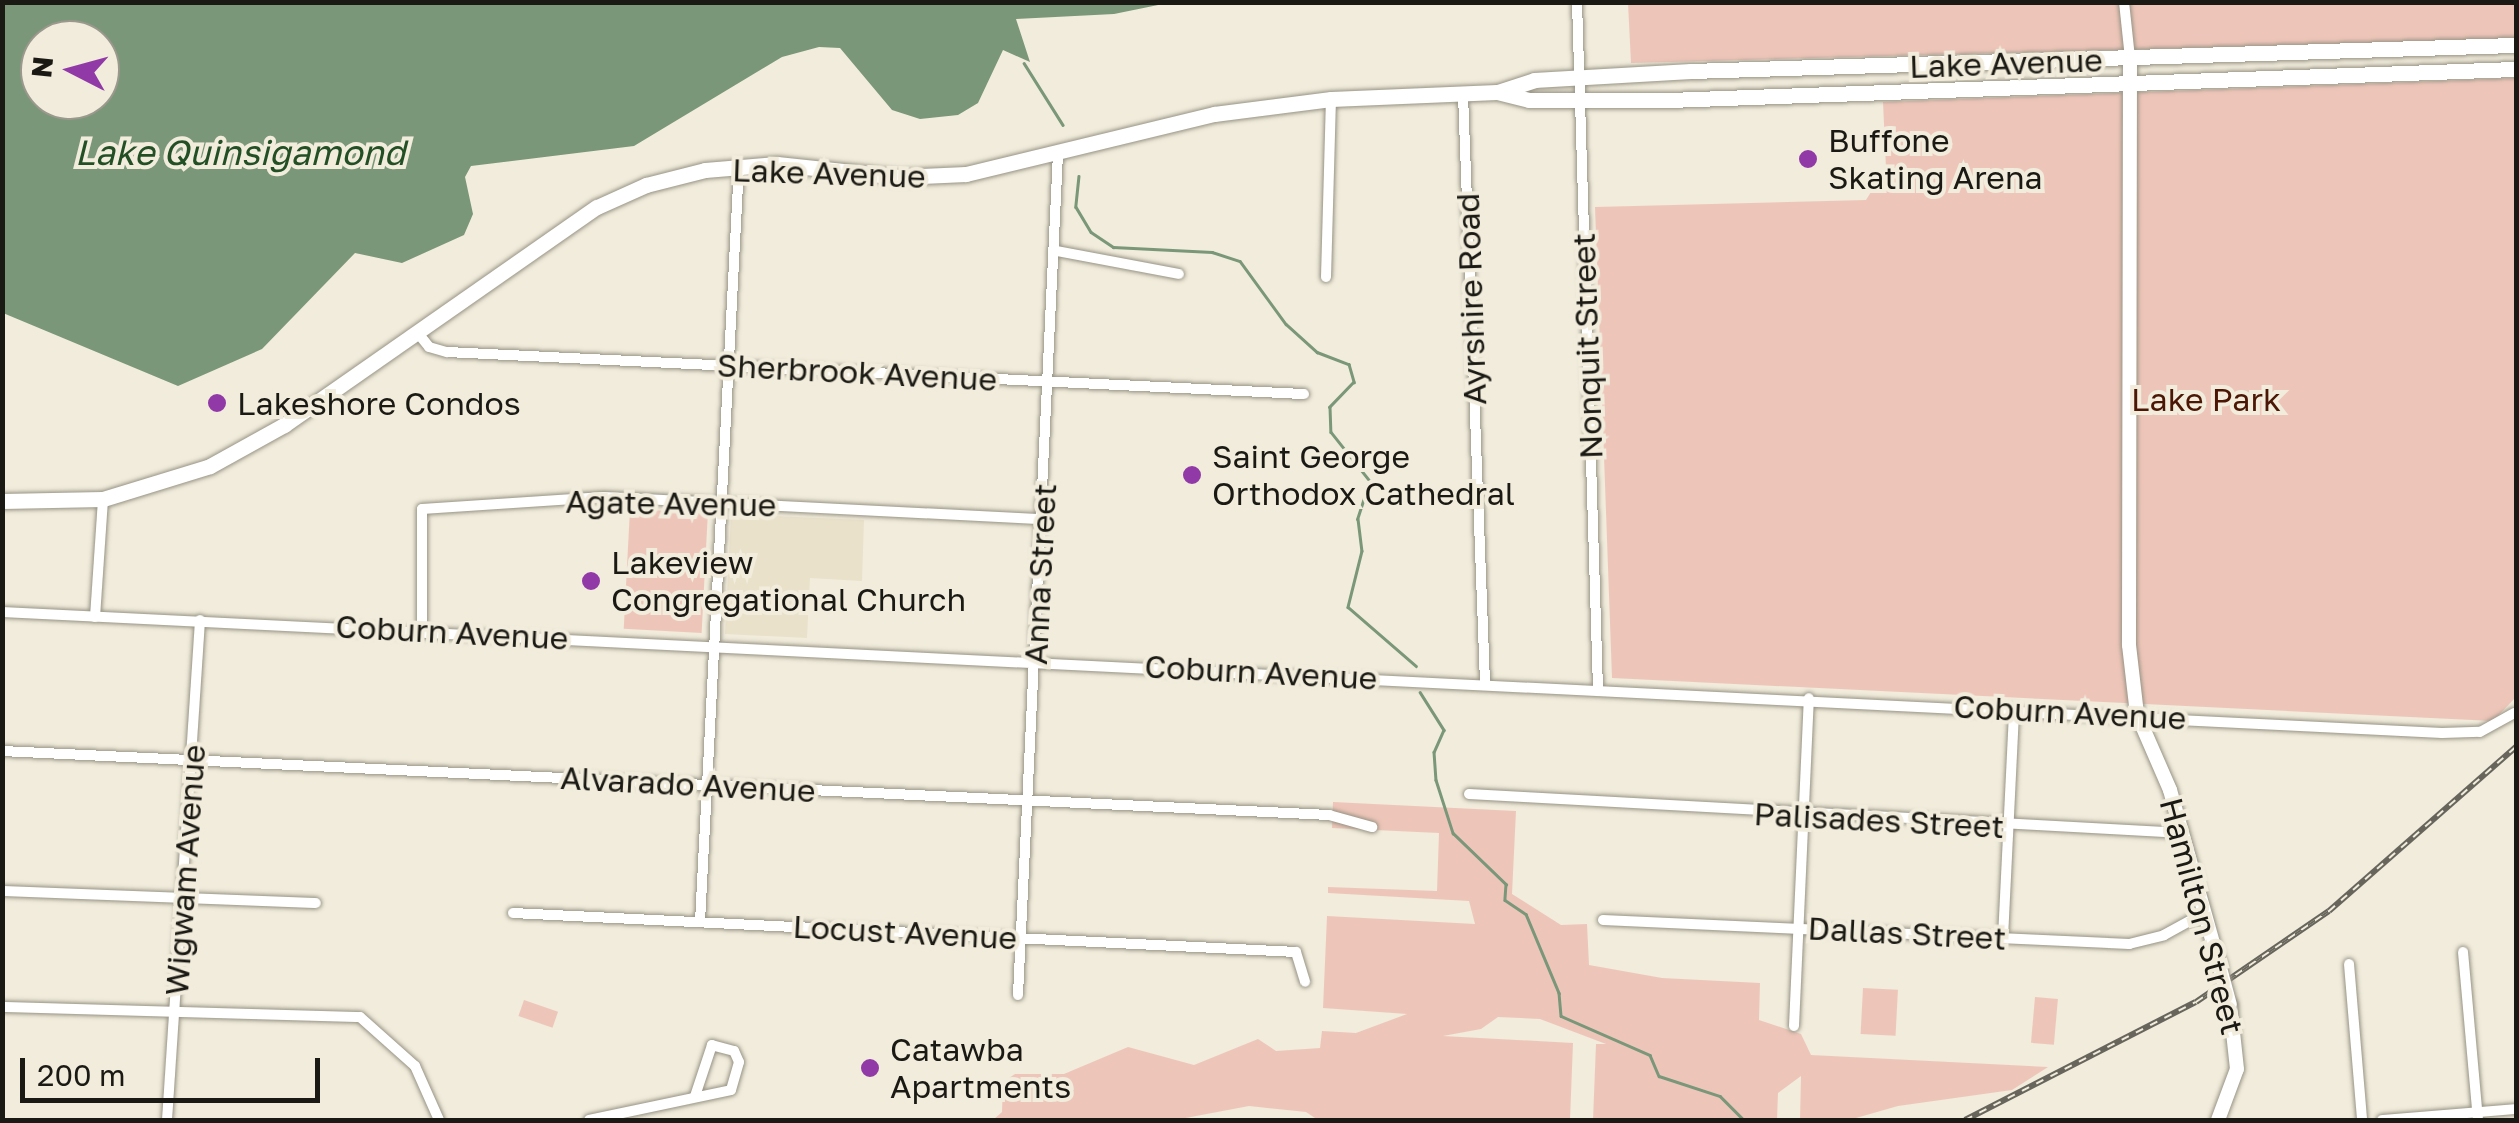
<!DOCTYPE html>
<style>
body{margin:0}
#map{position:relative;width:2519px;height:1123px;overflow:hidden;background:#f1ecdc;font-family:"Golos Text",sans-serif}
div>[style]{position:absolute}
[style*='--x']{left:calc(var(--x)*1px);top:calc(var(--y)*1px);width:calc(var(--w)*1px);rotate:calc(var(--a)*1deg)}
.built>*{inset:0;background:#e9e1ca}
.green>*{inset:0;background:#eec6b9;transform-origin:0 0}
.water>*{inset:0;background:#7a9779}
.stream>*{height:2.5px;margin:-1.25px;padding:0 1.25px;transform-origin:1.25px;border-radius:1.25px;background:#7a9779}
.roads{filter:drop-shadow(0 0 2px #979384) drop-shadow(0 0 2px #979384)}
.street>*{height:10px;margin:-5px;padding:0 5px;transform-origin:5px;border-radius:5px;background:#fff}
.secondary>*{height:14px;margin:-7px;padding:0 7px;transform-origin:7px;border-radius:7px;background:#fff}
.primary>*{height:15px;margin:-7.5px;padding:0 7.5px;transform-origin:7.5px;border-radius:7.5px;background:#fff}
.rail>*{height:6px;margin-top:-3px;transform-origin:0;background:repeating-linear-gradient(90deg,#f1ecdc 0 8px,#68665c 0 16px);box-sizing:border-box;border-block:2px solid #68665c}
.bridges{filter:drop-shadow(0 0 2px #979384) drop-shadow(0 0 2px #979384)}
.secondary-bridge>*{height:14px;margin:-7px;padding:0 7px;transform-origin:7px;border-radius:7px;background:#fff}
.dots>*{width:28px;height:28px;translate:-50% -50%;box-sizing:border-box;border:5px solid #f1ecdc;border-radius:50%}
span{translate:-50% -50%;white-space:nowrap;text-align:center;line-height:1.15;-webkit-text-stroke:8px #f1ecdc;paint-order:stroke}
.street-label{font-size:32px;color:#1a1913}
.poi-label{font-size:32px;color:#1a1913}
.left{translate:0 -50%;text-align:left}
.park-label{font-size:32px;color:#4b1604}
.water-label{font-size:35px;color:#234f25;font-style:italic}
.frame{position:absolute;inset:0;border:5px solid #1a1913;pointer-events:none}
.north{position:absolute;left:20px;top:20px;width:100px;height:100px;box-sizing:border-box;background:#f1ecdc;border:2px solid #9b988c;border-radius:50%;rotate:276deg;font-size:28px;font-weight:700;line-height:40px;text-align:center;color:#1a1913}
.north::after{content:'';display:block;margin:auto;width:35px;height:45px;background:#913aa7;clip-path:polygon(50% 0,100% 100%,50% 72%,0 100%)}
.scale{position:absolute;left:20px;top:1058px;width:300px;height:45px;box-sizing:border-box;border:5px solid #1a1913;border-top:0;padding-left:12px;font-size:30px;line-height:35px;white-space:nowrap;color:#1a1913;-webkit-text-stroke:8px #f1ecdc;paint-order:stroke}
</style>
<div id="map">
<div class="built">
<div style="clip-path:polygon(731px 514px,864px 520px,862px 581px,810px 578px,807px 638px,725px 634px)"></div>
</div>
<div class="green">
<div style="clip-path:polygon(2516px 2px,2516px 39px,1631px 63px,1628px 3px)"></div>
<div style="clip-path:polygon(2516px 78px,2516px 697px,2493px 721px,1612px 678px,1595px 207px,1866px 200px,1886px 168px,1883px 102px)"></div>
<div style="left:630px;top:509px;width:78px;height:120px;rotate:3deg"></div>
<div style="clip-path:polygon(1333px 802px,1516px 811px,1512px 894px,1561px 925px,1587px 924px,1589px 965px,1662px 978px,1760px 983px,1759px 1020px,1801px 1034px,1811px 1055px,2048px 1067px,2012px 1090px,1898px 1106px,1849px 1120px,1800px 1120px,1801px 1076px,1778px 1093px,1777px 1120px,1593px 1120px,1596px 1044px,1606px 1044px,1540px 1019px,1498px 1017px,1481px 1029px,1443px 1036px,1573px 1043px,1570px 1120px,1318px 1120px,1306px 1112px,1249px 1106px,1175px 1120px,993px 1120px,1002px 1112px,1003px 1082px,1015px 1074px,1064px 1074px,1128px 1047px,1194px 1065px,1258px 1039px,1276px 1051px,1320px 1048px,1322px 1031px,1356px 1033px,1407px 1014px,1323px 1008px,1327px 916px,1475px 924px,1469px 901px,1328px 893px,1328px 887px,1437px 891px,1439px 833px,1332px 828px)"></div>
<div style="left:1863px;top:988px;width:35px;height:46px;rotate:3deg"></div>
<div style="left:2035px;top:997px;width:23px;height:46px;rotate:5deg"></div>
<div style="left:524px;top:1000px;width:36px;height:17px;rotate:19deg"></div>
</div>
<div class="water">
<div style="clip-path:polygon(evenodd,2px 3px,3px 2px,1168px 3px,1114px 14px,1016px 19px,1030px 62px,1003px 50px,978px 103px,958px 115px,920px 119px,892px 110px,840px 48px,819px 47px,782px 57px,634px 146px,471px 166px,465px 177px,473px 214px,464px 235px,402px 263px,355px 253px,262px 349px,178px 386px,3px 313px,2px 3px,40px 40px,100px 40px,100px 100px,40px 100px,40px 40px)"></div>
</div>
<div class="stream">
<div style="--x:1024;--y:63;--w:73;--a:57.8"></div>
<div style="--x:1079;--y:176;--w:31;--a:96"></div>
<div style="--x:1076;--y:207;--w:29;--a:59"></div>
<div style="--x:1091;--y:232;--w:27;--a:34"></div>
<div style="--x:1113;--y:247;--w:99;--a:2.9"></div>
<div style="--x:1212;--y:252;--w:29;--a:18"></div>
<div style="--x:1240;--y:261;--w:78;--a:53.9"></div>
<div style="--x:1286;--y:324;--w:42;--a:42.1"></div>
<div style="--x:1317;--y:352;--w:34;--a:21"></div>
<div style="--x:1349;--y:364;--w:19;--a:74"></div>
<div style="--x:1354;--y:382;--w:35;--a:134"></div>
<div style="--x:1330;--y:407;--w:25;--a:88"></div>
<div style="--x:1331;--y:432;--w:63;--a:51.5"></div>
<div style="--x:1370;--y:481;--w:40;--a:108"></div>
<div style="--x:1358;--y:519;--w:32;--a:83"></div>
<div style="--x:1362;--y:551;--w:58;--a:104"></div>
<div style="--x:1348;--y:607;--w:90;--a:40.9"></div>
<div style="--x:1420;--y:692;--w:45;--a:57.7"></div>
<div style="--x:1444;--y:730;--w:24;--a:114"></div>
<div style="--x:1434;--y:752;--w:28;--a:86"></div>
<div style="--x:1436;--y:780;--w:56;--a:72.2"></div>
<div style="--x:1453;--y:833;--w:74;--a:43.9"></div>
<div style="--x:1506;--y:884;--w:16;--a:94"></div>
<div style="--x:1505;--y:900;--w:25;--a:34"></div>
<div style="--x:1526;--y:914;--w:86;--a:67.3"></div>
<div style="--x:1559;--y:993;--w:23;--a:85"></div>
<div style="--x:1561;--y:1016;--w:97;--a:23.7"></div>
<div style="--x:1650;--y:1055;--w:23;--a:67"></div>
<div style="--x:1659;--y:1076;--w:64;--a:18.2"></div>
<div style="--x:1720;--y:1096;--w:34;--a:45"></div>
</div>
<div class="roads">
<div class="street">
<div style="--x:1577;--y:2;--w:687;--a:88.25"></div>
<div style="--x:2124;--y:2;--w:56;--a:83.9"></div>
<div style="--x:1463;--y:94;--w:590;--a:87.86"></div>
<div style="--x:1057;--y:251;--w:124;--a:10.7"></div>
<div style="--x:1326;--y:277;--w:178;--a:-88.4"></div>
<div style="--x:417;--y:332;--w:19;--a:51"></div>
<div style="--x:429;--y:347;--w:19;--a:16"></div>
<div style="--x:447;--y:352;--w:858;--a:2.81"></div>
<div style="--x:2;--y:612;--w:2443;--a:2.84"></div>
<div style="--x:2442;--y:733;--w:38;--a:-2"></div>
<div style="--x:2480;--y:732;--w:39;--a:-29"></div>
<div style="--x:95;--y:617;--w:118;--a:-86.1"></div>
<div style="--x:422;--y:630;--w:121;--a:-90"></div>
<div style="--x:422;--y:509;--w:182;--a:-3.8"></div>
<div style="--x:604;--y:497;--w:439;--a:2.9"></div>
<div style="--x:2;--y:751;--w:1329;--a:2.76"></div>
<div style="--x:1329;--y:815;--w:45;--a:15.6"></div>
<div style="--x:1469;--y:794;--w:715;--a:3.13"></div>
<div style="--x:2;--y:891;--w:314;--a:2.2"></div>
<div style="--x:513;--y:913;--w:784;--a:2.85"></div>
<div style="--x:1296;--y:952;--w:31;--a:73"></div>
<div style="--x:1603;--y:920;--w:527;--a:2.61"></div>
<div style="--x:2129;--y:944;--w:36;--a:-14"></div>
<div style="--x:2164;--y:935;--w:46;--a:-28.8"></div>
<div style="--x:700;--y:922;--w:757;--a:-87.05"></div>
<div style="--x:2003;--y:938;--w:229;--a:-87.2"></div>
<div style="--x:2463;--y:952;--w:169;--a:84.9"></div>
<div style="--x:2349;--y:964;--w:157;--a:85.2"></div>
<div style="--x:1018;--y:995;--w:842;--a:-87.28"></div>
<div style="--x:2;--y:1007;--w:358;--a:1.6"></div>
<div style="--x:360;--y:1017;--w:74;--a:41.7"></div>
<div style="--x:415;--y:1066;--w:59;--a:66"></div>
<div style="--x:1794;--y:1026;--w:328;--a:-87.4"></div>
<div style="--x:167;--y:1120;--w:501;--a:-86.22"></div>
<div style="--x:589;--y:1120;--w:145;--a:-11.9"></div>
<div style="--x:731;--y:1090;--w:29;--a:-74"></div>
<div style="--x:739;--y:1062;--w:12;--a:-114"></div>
<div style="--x:734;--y:1051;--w:23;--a:-165"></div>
<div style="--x:712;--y:1045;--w:54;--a:108.4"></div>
<div style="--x:2382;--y:1120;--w:134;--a:-4.7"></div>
</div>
<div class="secondary">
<div style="--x:2130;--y:58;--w:587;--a:90.1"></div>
<div style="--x:2129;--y:645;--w:69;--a:83.4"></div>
<div style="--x:2137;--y:714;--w:83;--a:66.5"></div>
<div style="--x:2170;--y:790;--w:181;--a:74.3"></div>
<div style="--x:2218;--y:1120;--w:54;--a:-69.6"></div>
<div style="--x:2237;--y:1069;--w:64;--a:-96.2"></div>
</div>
<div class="primary">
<div style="--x:1498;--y:92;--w:38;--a:-18"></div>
<div style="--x:1534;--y:80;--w:157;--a:-3.3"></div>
<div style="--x:1691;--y:71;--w:825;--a:-1.81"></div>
<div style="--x:2;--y:501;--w:101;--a:-1.1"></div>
<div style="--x:103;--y:499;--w:112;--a:-17.1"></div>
<div style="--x:210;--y:466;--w:85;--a:-29"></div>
<div style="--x:284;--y:425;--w:381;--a:-34.9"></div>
<div style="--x:597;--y:207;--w:54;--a:-24.2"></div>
<div style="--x:646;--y:185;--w:61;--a:-14.3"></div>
<div style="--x:705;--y:170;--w:72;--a:-4.8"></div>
<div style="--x:777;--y:164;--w:123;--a:6.1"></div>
<div style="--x:899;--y:177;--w:67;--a:-2.6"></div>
<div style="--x:966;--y:174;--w:255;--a:-13.6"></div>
<div style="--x:1214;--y:114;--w:118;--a:-7.3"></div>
<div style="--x:1331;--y:99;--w:166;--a:-2.4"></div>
<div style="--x:1497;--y:92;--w:33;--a:14"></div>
<div style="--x:1529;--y:100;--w:140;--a:0"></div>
<div style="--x:1669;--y:100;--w:848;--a:-2.1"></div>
</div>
</div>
<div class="rail">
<div style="--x:1965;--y:1120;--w:259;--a:-27.1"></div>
<div style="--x:2196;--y:1002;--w:161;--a:-34.4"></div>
<div style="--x:2329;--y:911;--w:249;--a:-41.3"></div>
</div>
<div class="bridges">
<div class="secondary-bridge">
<div style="--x:2219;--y:964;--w:42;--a:75"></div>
</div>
</div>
<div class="dots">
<div style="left:1808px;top:159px;background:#913aa7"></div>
<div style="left:217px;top:403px;background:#913aa7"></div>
<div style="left:1192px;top:475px;background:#913aa7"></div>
<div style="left:591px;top:581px;background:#913aa7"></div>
<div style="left:870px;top:1068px;background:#913aa7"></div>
</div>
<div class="street-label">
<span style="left:2006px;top:63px;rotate:-2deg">Lake Avenue</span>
<span style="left:829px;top:173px;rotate:2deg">Lake Avenue</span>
<span style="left:1471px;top:299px;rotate:-92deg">Ayrshire Road</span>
<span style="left:1587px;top:346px;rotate:-92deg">Nonquit Street</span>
<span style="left:857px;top:372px;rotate:3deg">Sherbrook Avenue</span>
<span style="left:671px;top:503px;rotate:1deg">Agate Avenue</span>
<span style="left:1040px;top:574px;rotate:-87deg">Anna Street</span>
<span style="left:452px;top:632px;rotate:3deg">Coburn Avenue</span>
<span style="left:1261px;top:672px;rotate:3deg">Coburn Avenue</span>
<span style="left:2070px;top:712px;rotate:3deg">Coburn Avenue</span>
<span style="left:688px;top:784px;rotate:3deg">Alvarado Avenue</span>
<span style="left:1879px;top:820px;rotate:3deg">Palisades Street</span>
<span style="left:185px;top:870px;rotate:-86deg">Wigwam Avenue</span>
<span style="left:2202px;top:916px;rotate:75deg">Hamilton Street</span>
<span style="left:905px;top:932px;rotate:3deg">Locust Avenue</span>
<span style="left:1907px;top:933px;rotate:3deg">Dallas Street</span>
</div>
<div class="poi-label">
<span class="left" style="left:1828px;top:159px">Buffone<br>Skating Arena</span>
<span class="left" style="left:237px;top:403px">Lakeshore Condos</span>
<span class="left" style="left:1212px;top:475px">Saint George<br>Orthodox Cathedral</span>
<span class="left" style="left:611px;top:581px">Lakeview<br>Congregational Church</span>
<span class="left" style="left:890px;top:1068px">Catawba<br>Apartments</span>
</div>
<div class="park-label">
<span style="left:2206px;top:399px">Lake Park</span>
</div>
<div class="water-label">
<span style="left:240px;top:152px">Lake Quinsigamond</span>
</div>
<div class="frame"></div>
<div class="north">N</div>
<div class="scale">200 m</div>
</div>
